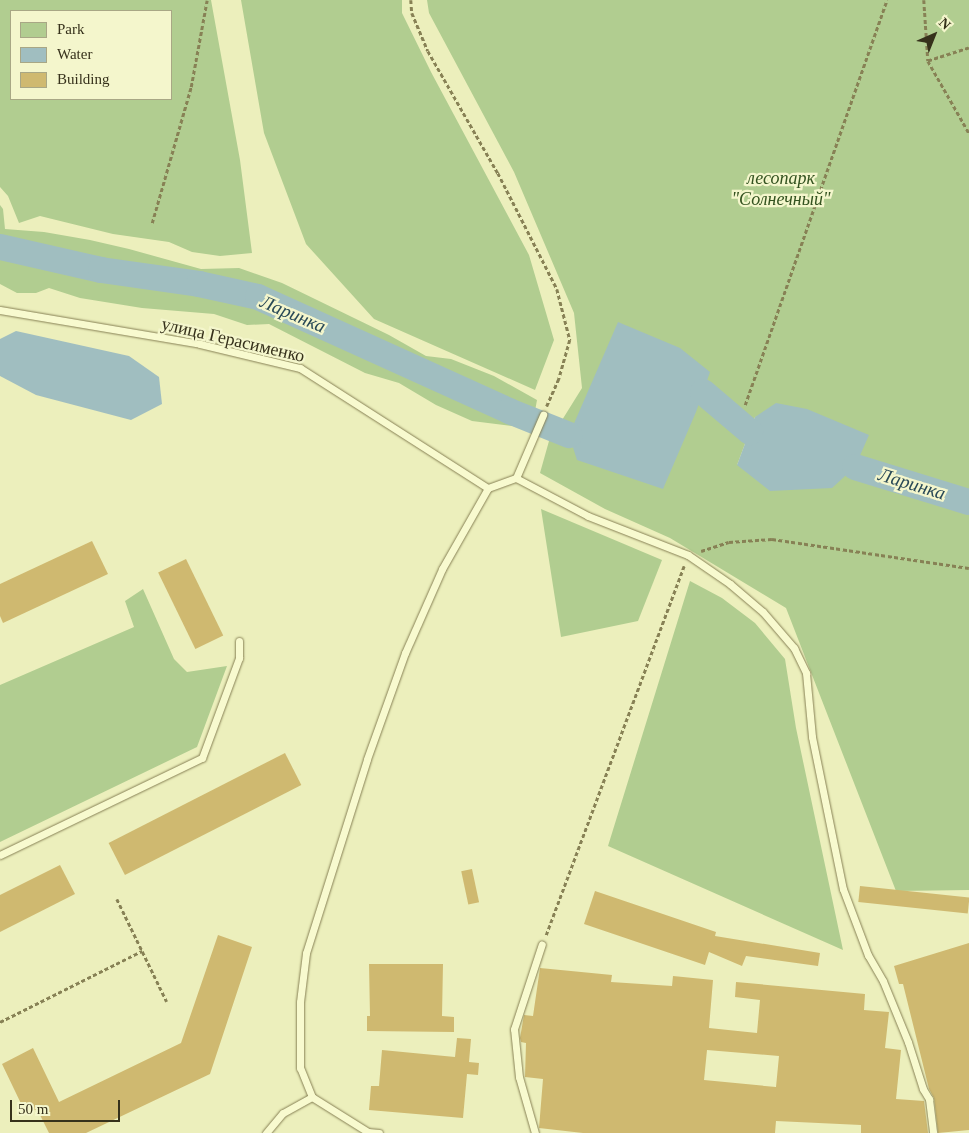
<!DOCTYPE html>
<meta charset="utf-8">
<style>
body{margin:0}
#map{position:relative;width:969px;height:1133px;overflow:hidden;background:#ecefbc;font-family:Georgia,serif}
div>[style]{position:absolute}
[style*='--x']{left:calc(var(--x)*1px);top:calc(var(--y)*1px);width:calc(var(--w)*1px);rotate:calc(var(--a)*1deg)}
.green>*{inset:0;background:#b1cd90}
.water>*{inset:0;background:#a0bec0}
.river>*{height:26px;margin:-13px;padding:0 13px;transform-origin:13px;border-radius:13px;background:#a0bec0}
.building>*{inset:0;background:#cfb970;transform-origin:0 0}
.path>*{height:2.5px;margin-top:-1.25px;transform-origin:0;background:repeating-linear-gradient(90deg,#878155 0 4px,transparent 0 6.5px)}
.roads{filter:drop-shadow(0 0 1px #878155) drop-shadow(0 0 1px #878155)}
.lane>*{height:7px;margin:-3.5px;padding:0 3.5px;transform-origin:3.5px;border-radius:3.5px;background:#f8facf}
span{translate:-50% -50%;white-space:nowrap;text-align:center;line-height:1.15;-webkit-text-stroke:4.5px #f4f6cc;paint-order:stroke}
.park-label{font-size:18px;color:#345320;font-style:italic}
.street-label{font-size:18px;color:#36311b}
.water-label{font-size:19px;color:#294956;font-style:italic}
.legend{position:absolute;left:10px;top:10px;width:162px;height:90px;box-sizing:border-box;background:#f4f6cc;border:1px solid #a8a785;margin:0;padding:6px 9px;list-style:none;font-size:15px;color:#36311b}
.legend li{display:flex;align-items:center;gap:10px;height:25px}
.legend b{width:25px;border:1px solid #a8a785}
.north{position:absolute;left:909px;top:10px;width:50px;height:50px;-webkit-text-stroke:4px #f4f6cc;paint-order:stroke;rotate:44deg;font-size:14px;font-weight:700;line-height:20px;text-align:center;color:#36311b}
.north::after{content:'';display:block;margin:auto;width:18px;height:22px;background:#36311b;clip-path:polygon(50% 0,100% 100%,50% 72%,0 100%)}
.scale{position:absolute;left:10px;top:1100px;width:110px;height:22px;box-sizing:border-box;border:2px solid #36311b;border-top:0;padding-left:6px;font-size:15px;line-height:18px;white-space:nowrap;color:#36311b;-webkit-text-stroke:4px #f4f6cc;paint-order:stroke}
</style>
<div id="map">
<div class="green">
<div style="clip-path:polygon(evenodd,0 0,211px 0,240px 160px,252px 253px,220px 256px,192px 252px,169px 242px,113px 234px,40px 216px,19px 223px,8px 196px,0 187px,0 0,11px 11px,171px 11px,171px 99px,11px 99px,11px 11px)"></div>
<div style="clip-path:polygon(241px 0,402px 0,402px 13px,431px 72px,529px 255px,554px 340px,535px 390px,374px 319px,306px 244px,264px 133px)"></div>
<div style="clip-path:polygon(evenodd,427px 0,969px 0,969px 890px,896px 891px,786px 608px,670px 538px,605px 509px,540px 473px,549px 441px,582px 388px,574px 313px,514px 172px,429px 13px,427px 0,807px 409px,737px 465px,755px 417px,807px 409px)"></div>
<div style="clip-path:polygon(0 205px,3px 209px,5px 229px,44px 232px,90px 240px,129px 249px,201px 269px,239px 268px,282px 283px,389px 335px,426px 356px,451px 359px,494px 376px,537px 400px,535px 411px,529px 423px,521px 427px,472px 421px,436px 405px,399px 383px,365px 373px,269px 324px,247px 325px,214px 314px,142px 308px,80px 298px,49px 288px,36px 293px,17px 293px,0 284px)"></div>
<div style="clip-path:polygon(541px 509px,662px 560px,638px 621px,561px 637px)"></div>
<div style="clip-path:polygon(690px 581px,722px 598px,755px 623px,785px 659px,796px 728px,843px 950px,608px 846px)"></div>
<div style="clip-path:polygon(143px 589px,174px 659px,187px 672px,227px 666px,197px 747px,0 842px,0 685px,134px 627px,125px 601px)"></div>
</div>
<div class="water">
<div style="clip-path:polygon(618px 322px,680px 348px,710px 372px,696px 412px,663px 489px,577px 460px,569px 435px)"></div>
<div style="clip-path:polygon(16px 331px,129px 356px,159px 377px,162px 404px,131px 420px,36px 395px,0 376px,0 339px)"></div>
<div style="clip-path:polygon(776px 403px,807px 409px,869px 435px,855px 467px,832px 488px,770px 491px,737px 465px,755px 417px)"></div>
</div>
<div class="river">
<div style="--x:0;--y:247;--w:104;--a:12.8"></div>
<div style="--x:101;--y:270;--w:99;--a:8.1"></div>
<div style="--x:199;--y:284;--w:60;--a:12.4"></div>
<div style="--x:258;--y:297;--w:276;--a:24.4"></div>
<div style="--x:509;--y:411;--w:65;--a:21.8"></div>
<div style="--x:703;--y:392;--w:62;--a:40.4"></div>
<div style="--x:855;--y:467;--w:119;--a:17.1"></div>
</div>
<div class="building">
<div style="clip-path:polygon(92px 541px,108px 574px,3px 623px,0 616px,0 584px)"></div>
<div style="left:186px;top:559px;width:85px;height:31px;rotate:64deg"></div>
<div style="left:285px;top:753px;width:36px;height:198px;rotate:63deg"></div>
<div style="clip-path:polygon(60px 865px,75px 894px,0 932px,0 895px)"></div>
<div style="left:472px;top:869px;width:34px;height:11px;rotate:78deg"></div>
<div style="left:860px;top:886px;width:110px;height:16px;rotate:6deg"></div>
<div style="clip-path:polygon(595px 891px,716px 932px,715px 936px,820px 953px,818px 966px,746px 956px,742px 966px,709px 952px,705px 965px,584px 924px)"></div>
<div style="clip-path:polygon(218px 935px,252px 947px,210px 1074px,86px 1133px,49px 1133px,37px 1109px,26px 1114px,2px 1064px,33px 1048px,59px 1102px,181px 1043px)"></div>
<div style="clip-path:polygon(969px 943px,969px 1130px,938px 1133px,934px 1098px,929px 1089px,903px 984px,899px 984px,894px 966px)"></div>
<div style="clip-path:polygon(369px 964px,443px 964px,442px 1016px,454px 1017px,454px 1032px,367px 1031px,367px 1016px,370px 1016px)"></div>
<div style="clip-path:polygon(evenodd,540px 968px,612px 975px,611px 982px,672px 986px,673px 976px,713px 980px,709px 1028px,757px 1033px,760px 1000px,735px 997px,736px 982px,865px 994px,864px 1010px,889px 1012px,885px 1048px,901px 1050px,896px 1099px,924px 1101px,928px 1133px,861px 1133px,861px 1125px,776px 1121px,775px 1133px,583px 1133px,539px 1128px,543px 1079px,525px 1077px,526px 1043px,521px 1042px,520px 1038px,524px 1015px,533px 1016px,540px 968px,707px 1050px,779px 1056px,776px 1087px,704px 1080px,707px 1050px)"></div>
<div style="clip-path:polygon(457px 1038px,471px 1039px,469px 1062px,479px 1063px,478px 1075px,467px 1074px,463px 1118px,369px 1110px,371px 1086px,379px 1086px,382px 1050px,455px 1057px)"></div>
</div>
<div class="path">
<div style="--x:411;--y:0;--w:13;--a:86"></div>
<div style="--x:412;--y:13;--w:41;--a:67.2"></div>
<div style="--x:428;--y:51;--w:141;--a:60.2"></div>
<div style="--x:498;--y:173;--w:130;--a:63"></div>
<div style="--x:557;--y:289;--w:53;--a:75.7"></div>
<div style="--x:570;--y:340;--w:41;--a:105.8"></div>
<div style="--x:559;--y:379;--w:30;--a:114"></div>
<div style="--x:924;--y:0;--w:61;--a:86.2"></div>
<div style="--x:969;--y:48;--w:43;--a:162.4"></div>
<div style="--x:928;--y:61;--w:83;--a:60.3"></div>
<div style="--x:152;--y:223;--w:141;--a:-74"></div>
<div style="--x:191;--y:87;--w:88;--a:-79.6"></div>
<div style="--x:745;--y:405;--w:429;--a:-70.7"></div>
<div style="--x:701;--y:551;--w:29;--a:-18"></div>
<div style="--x:729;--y:542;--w:43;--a:-4"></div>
<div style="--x:772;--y:539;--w:199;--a:8.4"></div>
<div style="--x:117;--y:899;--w:114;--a:64.1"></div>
<div style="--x:546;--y:935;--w:394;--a:-69.5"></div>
<div style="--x:0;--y:1022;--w:159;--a:-26.6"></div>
</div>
<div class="roads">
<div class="lane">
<div style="--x:0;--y:310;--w:203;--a:9.6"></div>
<div style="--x:200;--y:344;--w:103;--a:13.5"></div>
<div style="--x:300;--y:368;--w:223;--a:32.6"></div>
<div style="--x:516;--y:478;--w:69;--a:-66.8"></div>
<div style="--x:0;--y:855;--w:224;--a:-25.7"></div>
<div style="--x:202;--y:758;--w:107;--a:-69.7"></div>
<div style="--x:239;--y:658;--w:17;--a:-90"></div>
<div style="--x:312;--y:1097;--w:31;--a:-112"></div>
<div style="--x:300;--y:1068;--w:66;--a:-90"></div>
<div style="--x:300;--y:1002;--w:49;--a:-83"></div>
<div style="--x:306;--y:953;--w:203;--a:-72.5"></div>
<div style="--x:367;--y:759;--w:113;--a:-70.3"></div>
<div style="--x:405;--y:653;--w:92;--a:-66.2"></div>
<div style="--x:442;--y:569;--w:93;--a:-60.4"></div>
<div style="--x:488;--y:488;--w:30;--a:-20"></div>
<div style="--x:516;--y:478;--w:81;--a:27.8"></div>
<div style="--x:588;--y:516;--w:107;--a:21.3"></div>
<div style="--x:688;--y:555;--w:51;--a:34.6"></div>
<div style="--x:730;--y:584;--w:43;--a:40.3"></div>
<div style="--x:763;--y:612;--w:48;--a:49.3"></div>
<div style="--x:794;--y:648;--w:28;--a:64"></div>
<div style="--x:806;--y:673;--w:64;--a:84.6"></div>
<div style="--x:812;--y:737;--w:155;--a:78.5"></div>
<div style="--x:843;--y:889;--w:71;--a:69.3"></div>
<div style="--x:868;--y:955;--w:30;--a:60"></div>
<div style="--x:883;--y:981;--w:66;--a:67.7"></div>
<div style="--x:908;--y:1042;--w:49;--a:72.3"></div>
<div style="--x:923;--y:1089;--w:12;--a:59"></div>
<div style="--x:929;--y:1099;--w:34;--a:83"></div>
<div style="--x:312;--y:1097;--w:66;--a:32"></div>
<div style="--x:368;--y:1132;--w:11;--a:5"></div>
<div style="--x:266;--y:1133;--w:26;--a:-50"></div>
<div style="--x:283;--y:1113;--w:33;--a:-29"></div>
<div style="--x:535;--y:1133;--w:58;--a:-105.9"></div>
<div style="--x:519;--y:1077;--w:48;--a:-95.9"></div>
<div style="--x:514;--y:1029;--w:89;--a:-71.8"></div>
</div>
</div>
<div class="park-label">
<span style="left:781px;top:189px">лесопарк<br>"Солнечный"</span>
</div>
<div class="street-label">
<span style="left:233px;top:340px;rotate:13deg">улица Герасименко</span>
</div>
<div class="water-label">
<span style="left:293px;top:314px;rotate:23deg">Ларинка</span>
<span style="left:912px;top:484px;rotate:17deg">Ларинка</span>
</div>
<ul class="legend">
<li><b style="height:14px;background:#b1cd90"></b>Park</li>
<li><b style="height:14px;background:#a0bec0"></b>Water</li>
<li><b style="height:14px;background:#cfb970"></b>Building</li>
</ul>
<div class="north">N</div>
<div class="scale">50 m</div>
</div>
